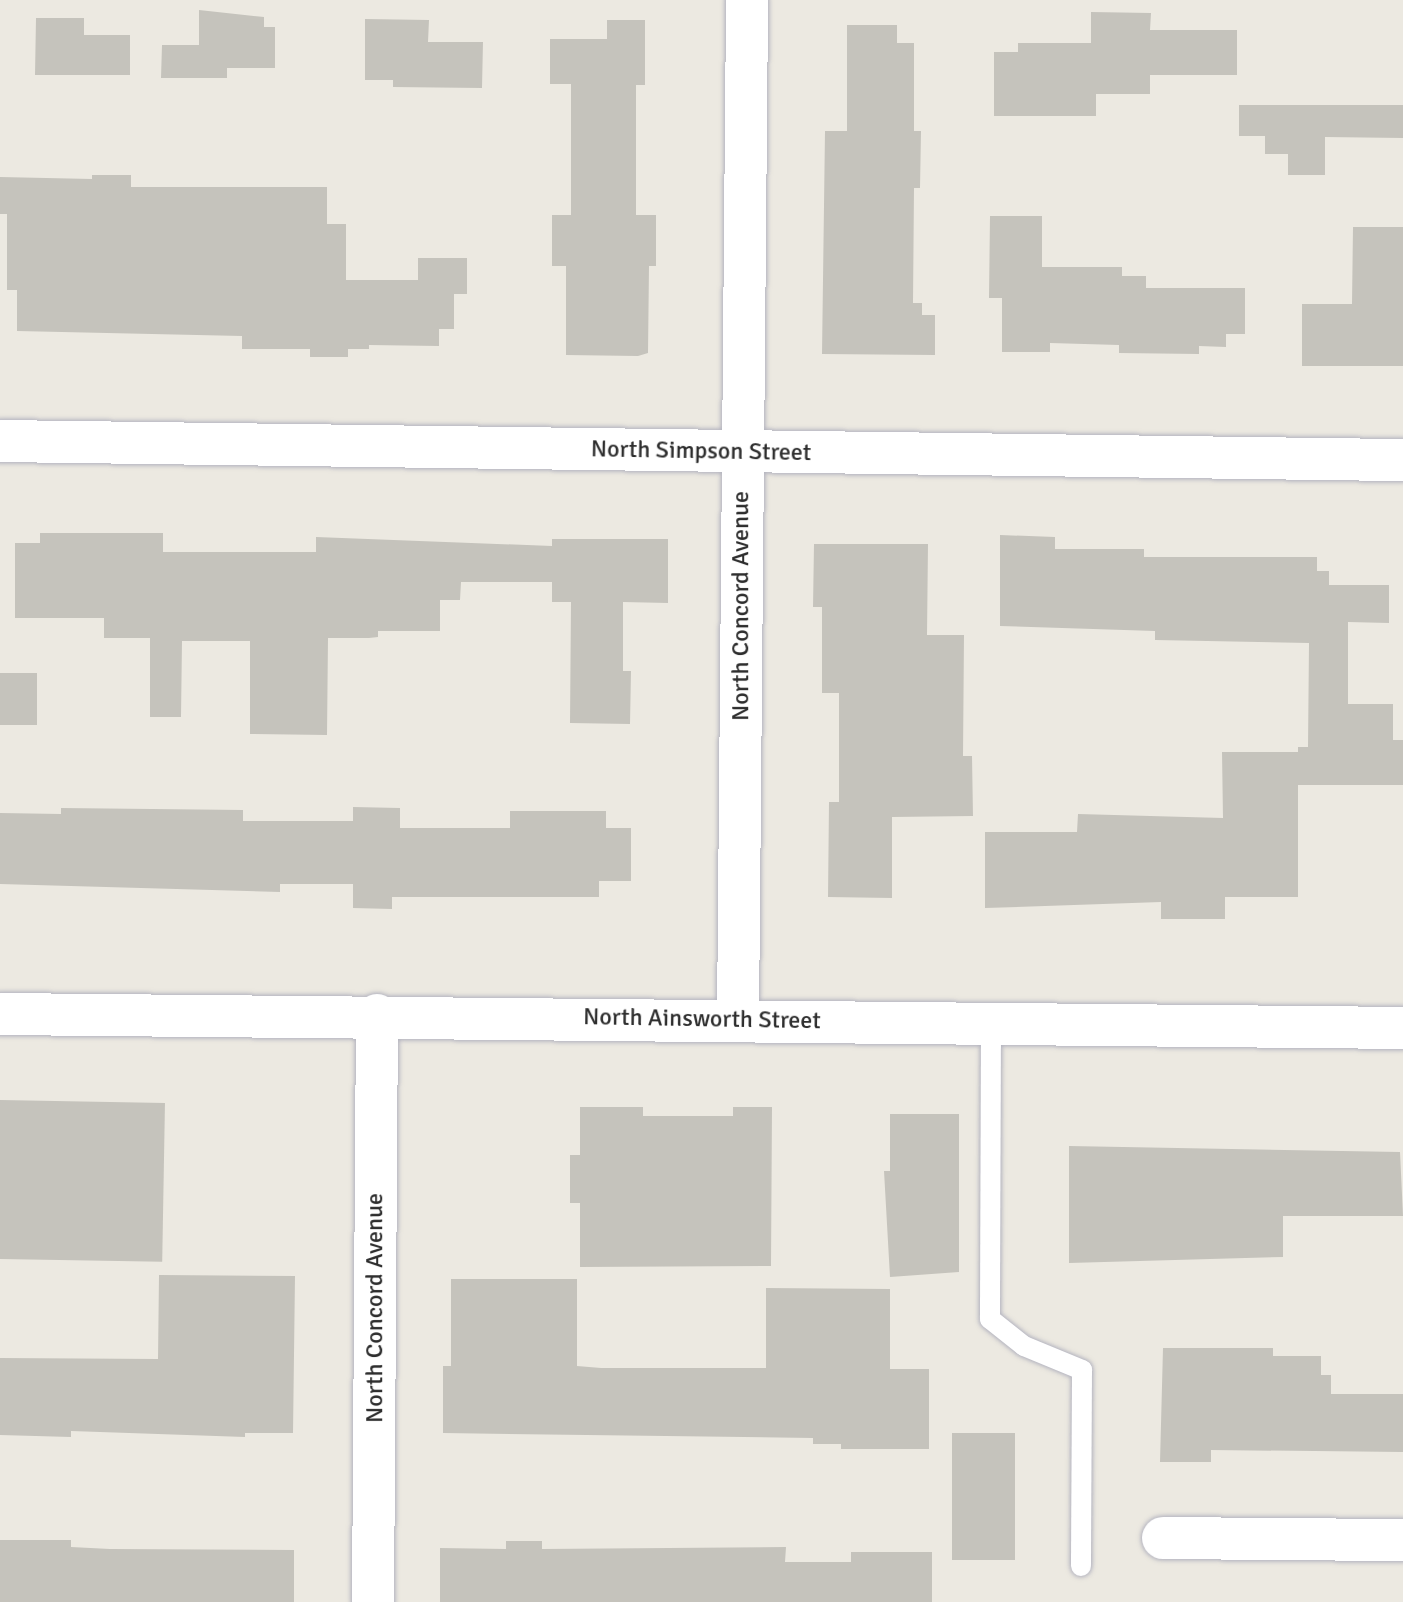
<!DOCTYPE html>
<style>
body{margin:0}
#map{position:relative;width:1403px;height:1602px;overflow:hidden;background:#ece9e1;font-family:Signika,sans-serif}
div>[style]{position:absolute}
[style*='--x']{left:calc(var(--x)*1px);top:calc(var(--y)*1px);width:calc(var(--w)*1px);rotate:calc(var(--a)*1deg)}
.building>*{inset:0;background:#c5c3bc;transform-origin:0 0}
.roads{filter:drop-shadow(0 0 2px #b4b4bf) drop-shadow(0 0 2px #b4b4bf)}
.service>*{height:20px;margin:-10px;padding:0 10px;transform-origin:10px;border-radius:10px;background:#fff}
.minor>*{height:42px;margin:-21px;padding:0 21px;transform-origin:21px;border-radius:21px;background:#fff}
span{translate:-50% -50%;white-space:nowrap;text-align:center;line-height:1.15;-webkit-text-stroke:8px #fff;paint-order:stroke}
.street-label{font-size:24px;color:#2d2d2d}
</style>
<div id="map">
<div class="building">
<div style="clip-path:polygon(199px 10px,264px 17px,264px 27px,275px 27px,275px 68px,227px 68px,227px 78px,161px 78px,162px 45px,199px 45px)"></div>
<div style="clip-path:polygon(1091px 12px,1151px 13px,1150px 30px,1237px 30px,1237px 75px,1150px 75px,1150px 94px,1096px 94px,1096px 116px,994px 116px,994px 52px,1018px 52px,1018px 43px,1091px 43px)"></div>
<div style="clip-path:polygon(36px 18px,84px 18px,84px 35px,130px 35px,130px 75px,35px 75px)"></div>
<div style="clip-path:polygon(365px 19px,429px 20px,428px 42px,483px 42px,482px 88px,393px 87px,393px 80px,365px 80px)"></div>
<div style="clip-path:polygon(607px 20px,645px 20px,645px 85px,636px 85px,636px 215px,656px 215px,656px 266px,649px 266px,648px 353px,638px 356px,566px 355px,566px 266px,552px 266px,552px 215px,571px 215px,571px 84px,550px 84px,550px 39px,607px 39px)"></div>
<div style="clip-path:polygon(847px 25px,897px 25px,897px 43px,914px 43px,914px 131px,921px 131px,920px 188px,914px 188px,913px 303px,922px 303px,922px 315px,935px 315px,935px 355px,822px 354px,825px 131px,847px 131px)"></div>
<div style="clip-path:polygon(1239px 105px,1403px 105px,1403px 138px,1325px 137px,1325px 175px,1288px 175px,1288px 154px,1265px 154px,1265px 136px,1239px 136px)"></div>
<div style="clip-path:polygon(92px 175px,131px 175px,131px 187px,327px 187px,327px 224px,346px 224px,346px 280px,418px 280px,418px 258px,467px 258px,467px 294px,454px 294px,454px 329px,439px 329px,439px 346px,369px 345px,369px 349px,348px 349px,348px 357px,310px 357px,310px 349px,242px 349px,242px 336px,17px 331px,17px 290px,7px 290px,7px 214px,0 214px,0 177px,92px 179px)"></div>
<div style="clip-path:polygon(990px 216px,1042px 216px,1042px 267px,1122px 267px,1122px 276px,1146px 276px,1146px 288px,1245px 288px,1245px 334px,1226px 334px,1226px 347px,1199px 346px,1199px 354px,1119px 353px,1119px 345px,1050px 343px,1050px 352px,1002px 352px,1002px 298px,989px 298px)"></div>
<div style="clip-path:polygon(1353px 227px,1403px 227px,1403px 366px,1302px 366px,1302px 304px,1352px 304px)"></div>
<div style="clip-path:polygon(40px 533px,163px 533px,163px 552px,316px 552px,316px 537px,552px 546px,552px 539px,668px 539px,668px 603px,623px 602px,623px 671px,631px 671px,630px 724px,570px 723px,571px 602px,552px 602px,552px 582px,461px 582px,460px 600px,440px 600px,440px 631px,378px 631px,378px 637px,369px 638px,328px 638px,327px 735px,250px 734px,250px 641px,182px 641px,181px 717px,150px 717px,150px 638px,104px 638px,104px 618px,15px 618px,15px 543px,40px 543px)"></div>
<div style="clip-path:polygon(1000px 535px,1055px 537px,1055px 549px,1144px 549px,1144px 557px,1317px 557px,1317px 571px,1329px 571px,1329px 585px,1389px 585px,1389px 623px,1348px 622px,1348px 704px,1393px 704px,1393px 740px,1403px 740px,1403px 785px,1298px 785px,1298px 897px,1225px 897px,1225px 919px,1161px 919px,1161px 902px,985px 908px,985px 832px,1077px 832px,1078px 814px,1223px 818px,1222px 752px,1298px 752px,1298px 747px,1308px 747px,1309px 643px,1155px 640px,1155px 631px,1000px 626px)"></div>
<div style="clip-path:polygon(814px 544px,928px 544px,927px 635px,964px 635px,963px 756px,972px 756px,973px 816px,892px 817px,892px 898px,828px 897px,829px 802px,839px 802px,839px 693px,822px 693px,822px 607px,813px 607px)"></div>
<div style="left:0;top:673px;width:37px;height:52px"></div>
<div style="clip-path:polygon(353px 807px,400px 808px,400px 828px,510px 828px,510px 811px,606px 811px,606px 828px,631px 828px,631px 881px,599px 881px,599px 897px,392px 897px,392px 909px,353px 908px,353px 884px,280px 884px,280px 892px,0 884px,0 813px,61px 814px,61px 808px,243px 810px,243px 821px,353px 821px)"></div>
<div style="left:0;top:1100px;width:165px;height:159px;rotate:1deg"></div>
<div style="clip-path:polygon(580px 1107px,643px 1107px,643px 1116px,733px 1116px,733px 1107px,772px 1107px,771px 1266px,580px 1267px,580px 1203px,570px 1203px,570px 1155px,580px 1155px)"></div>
<div style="clip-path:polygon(890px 1114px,959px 1114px,959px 1272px,890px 1277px,884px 1171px,890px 1171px)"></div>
<div style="clip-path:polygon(1069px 1146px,1400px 1152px,1403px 1216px,1283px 1216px,1283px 1257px,1069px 1263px)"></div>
<div style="clip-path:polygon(159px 1275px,295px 1276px,293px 1433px,245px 1433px,245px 1437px,71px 1431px,71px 1437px,0 1435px,0 1358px,158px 1359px)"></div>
<div style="clip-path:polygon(451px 1279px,577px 1279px,577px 1366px,601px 1368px,766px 1368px,766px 1288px,890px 1289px,890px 1369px,929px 1369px,929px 1449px,841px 1449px,841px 1444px,813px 1444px,813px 1438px,443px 1433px,443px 1366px,451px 1366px)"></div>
<div style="clip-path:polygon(1163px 1348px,1273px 1348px,1273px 1356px,1321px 1356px,1321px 1375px,1331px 1375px,1331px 1394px,1403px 1394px,1403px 1452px,1211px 1450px,1211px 1462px,1160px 1462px)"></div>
<div style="left:952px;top:1433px;width:63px;height:127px"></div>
<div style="clip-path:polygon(0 1540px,71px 1540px,71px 1547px,110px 1549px,294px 1550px,294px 1602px,0 1602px)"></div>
<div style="clip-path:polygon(506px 1541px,542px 1541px,542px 1549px,786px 1547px,785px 1562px,851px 1562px,851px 1552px,932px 1552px,932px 1602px,440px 1602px,440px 1548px,506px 1549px)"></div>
</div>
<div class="roads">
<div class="service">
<div style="--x:991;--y:1023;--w:296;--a:90.2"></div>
<div style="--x:990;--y:1319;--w:43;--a:38.5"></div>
<div style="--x:1024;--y:1346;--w:63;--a:22.5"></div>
<div style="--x:1082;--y:1370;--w:196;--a:90.3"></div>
</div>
<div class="minor">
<div style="--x:0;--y:441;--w:1403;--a:0.78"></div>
<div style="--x:0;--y:1014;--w:1403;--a:0.57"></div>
<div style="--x:738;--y:1019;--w:1019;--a:-89.49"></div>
<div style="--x:1163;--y:1538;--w:240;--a:0.5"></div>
<div style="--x:373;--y:1602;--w:587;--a:-89.61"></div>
</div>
</div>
<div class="street-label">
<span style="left:701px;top:451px;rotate:1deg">North Simpson Street</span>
<span style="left:741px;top:606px;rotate:-90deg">North Concord Avenue</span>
<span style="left:702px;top:1019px;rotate:1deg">North Ainsworth Street</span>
<span style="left:375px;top:1308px;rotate:-90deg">North Concord Avenue</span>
</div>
</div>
